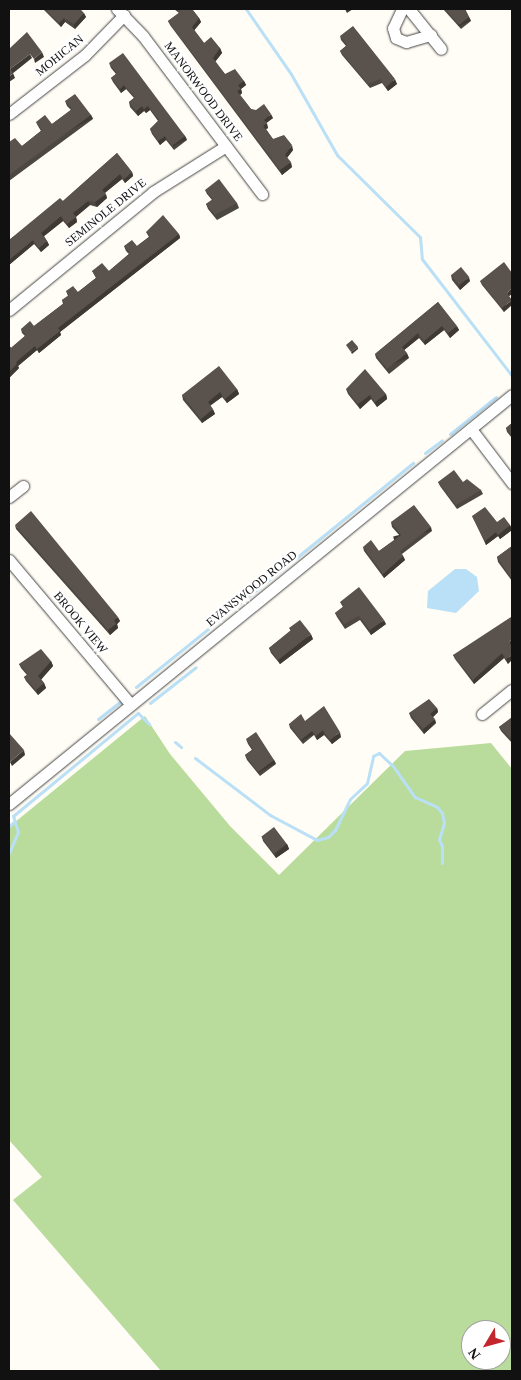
<!DOCTYPE html>
<style>
body{margin:0}
#map{position:relative;width:521px;height:1380px;overflow:hidden;background:#fffdf5;font-family:Georgia,serif}
div>[style]{position:absolute}
[style*='--x']{left:calc(var(--x)*1px);top:calc(var(--y)*1px);width:calc(var(--w)*1px);rotate:calc(var(--a)*1deg)}
.forest>*{inset:0;background:#b9dc9c}
.water>*{inset:0;background:#b9e0f7}
.stream>*{height:3px;margin:-1.5px;padding:0 1.5px;transform-origin:1.5px;border-radius:1.5px;background:#b9e0f7}
.roads{filter:drop-shadow(0 0 1px #444) drop-shadow(0 0 1px #444)}
.minor>*{height:11px;margin:-5.5px;padding:0 5.5px;transform-origin:5.5px;border-radius:5.5px;background:#fff}
.wall>*{inset:0;background:#4d4742}
.shaded-wall>*{inset:0;background:#3f3936;transform-origin:0 0}
.building>*{inset:0;background:#5a524d;transform-origin:0 0}
span{translate:-50% -50%;white-space:nowrap;text-align:center;line-height:1.15;-webkit-text-stroke:5px #fff;paint-order:stroke}
.street-label{font-size:12px;color:#111}
.frame{position:absolute;inset:0;border:10px solid #111;pointer-events:none}
.north{position:absolute;left:461px;top:1320px;width:50px;height:50px;box-sizing:border-box;background:#fff;border:1px solid #a0a0a0;border-radius:50%;rotate:233deg;font-size:14px;font-weight:700;line-height:20px;text-align:center;color:#111}
.north::after{content:'';display:block;margin:auto;width:18px;height:22px;background:#c4262e;clip-path:polygon(50% 0,100% 100%,50% 72%,0 100%)}
</style>
<div id="map">
<div class="forest">
<div style="clip-path:polygon(evenodd,145px 716px,170px 754px,230px 826px,279px 875px,405px 751px,491px 743px,512px 769px,512px 1371px,161px 1371px,13px 1200px,42px 1177px,9px 1140px,9px 827px,145px 716px,471px 1330px,501px 1330px,501px 1360px,471px 1360px,471px 1330px)"></div>
</div>
<div class="water">
<div style="clip-path:polygon(455px 569px,466px 569px,477px 577px,479px 591px,456px 613px,427px 608px,428px 591px)"></div>
</div>
<div class="stream">
<div style="--x:246;--y:9;--w:79;--a:55.3"></div>
<div style="--x:291;--y:74;--w:93;--a:60.4"></div>
<div style="--x:337;--y:155;--w:117;--a:44.7"></div>
<div style="--x:420;--y:237;--w:22;--a:85"></div>
<div style="--x:422;--y:259;--w:148;--a:52.4"></div>
<div style="--x:450;--y:434;--w:59;--a:-38.8"></div>
<div style="--x:425;--y:453;--w:21;--a:-37"></div>
<div style="--x:296;--y:558;--w:151;--a:-39.1"></div>
<div style="--x:136;--y:687;--w:193;--a:-38.9"></div>
<div style="--x:150;--y:703;--w:58;--a:-38"></div>
<div style="--x:98;--y:719;--w:28;--a:-38"></div>
<div style="--x:175;--y:742;--w:8;--a:40"></div>
<div style="--x:195;--y:758;--w:94;--a:37.2"></div>
<div style="--x:270;--y:815;--w:53;--a:28"></div>
<div style="--x:317;--y:840;--w:11;--a:-15"></div>
<div style="--x:328;--y:837;--w:10;--a:-45"></div>
<div style="--x:335;--y:830;--w:34;--a:-64"></div>
<div style="--x:350;--y:799;--w:23;--a:-43"></div>
<div style="--x:367;--y:783;--w:28;--a:-77"></div>
<div style="--x:373;--y:756;--w:7;--a:-27"></div>
<div style="--x:379;--y:753;--w:19;--a:43"></div>
<div style="--x:393;--y:766;--w:38;--a:55"></div>
<div style="--x:415;--y:797;--w:24;--a:24"></div>
<div style="--x:437;--y:807;--w:8;--a:50"></div>
<div style="--x:442;--y:813;--w:10;--a:79"></div>
<div style="--x:444;--y:823;--w:17;--a:107"></div>
<div style="--x:439;--y:839;--w:9;--a:69"></div>
<div style="--x:442;--y:847;--w:16;--a:90"></div>
<div style="--x:9;--y:826;--w:6;--a:-39"></div>
<div style="--x:9;--y:853;--w:23;--a:-67"></div>
<div style="--x:18;--y:832;--w:17;--a:-107"></div>
<div style="--x:13;--y:816;--w:162;--a:-39.5"></div>
<div style="--x:138;--y:713;--w:16;--a:45"></div>
</div>
<div class="roads">
<div class="minor">
<div style="--x:117;--y:9;--w:37;--a:46"></div>
<div style="--x:143;--y:36;--w:198;--a:53"></div>
<div style="--x:402;--y:9;--w:21;--a:115"></div>
<div style="--x:393;--y:28;--w:10;--a:73"></div>
<div style="--x:396;--y:38;--w:11;--a:22"></div>
<div style="--x:406;--y:42;--w:26;--a:-16"></div>
<div style="--x:409;--y:9;--w:51;--a:51.3"></div>
<div style="--x:9;--y:114;--w:96;--a:-37.8"></div>
<div style="--x:85;--y:55;--w:56;--a:-45.7"></div>
<div style="--x:9;--y:310;--w:186;--a:-39.3"></div>
<div style="--x:153;--y:192;--w:86;--a:-32.2"></div>
<div style="--x:471;--y:429;--w:68;--a:52.8"></div>
<div style="--x:9;--y:497;--w:18;--a:-38"></div>
<div style="--x:9;--y:560;--w:189;--a:49.9"></div>
<div style="--x:482;--y:714;--w:38;--a:-39"></div>
<div style="--x:9;--y:804;--w:648;--a:-39.12"></div>
</div>
</div>
<div class="wall">
<div style="clip-path:polygon(43px 9px,80px 9px,86px 17px,75px 29px,65px 22px,61px 27px)"></div>
<div style="clip-path:polygon(174px 9px,192px 9px,199px 18px,201px 22px,194px 30px,204px 43px,220px 48px,222px 53px,215px 62px,225px 74px,244px 81px,246px 85px,241px 89px,242px 93px,240px 95px,251px 109px,273px 118px,266px 123px,268px 128px,266px 129px,273px 139px,293px 150px,287px 158px,292px 167px,282px 175px,170px 25px,168px 21px,179px 13px)"></div>
<div style="clip-path:polygon(443px 9px,465px 9px,471px 21px,461px 29px)"></div>
<div style="clip-path:polygon(340px 36px,397px 84px,388px 91px,382px 83px,370px 88px,342px 55px,340px 51px,346px 46px,341px 40px)"></div>
<div style="clip-path:polygon(109px 63px,185px 136px,187px 140px,174px 150px,166px 140px,160px 145px,152px 134px,150px 129px,158px 121px,150px 110px,146px 113px,144px 111px,138px 116px,130px 107px,129px 102px,134px 98px,126px 89px,121px 93px,113px 82px,111px 78px,116px 74px,111px 68px)"></div>
<div style="clip-path:polygon(65px 101px,91px 115px,93px 119px,9px 181px,9px 142px,22px 146px,41px 131px,38px 126px,36px 122px,52px 124px,71px 110px,67px 106px)"></div>
<div style="clip-path:polygon(117px 153px,132px 172px,133px 176px,125px 183px,122px 179px,105px 193px,107px 198px,97px 207px,90px 205px,76px 217px,77px 222px,69px 228px,63px 221px,44px 236px,47px 241px,49px 245px,41px 252px,34px 244px,9px 265px,9px 240px,63px 201px)"></div>
<div style="clip-path:polygon(205px 190px,237px 203px,239px 208px,217px 220px,208px 209px,206px 204px,212px 200px,207px 194px)"></div>
<div style="clip-path:polygon(146px 232px,179px 234px,180px 238px,60px 332px,61px 335px,39px 353px,37px 350px,18px 366px,19px 368px,9px 378px,9px 345px,11px 348px,25px 336px,22px 333px,21px 329px,34px 326px,63px 304px,62px 300px,68px 296px,66px 291px,78px 292px,96px 278px,92px 271px,109px 271px,129px 254px,126px 251px,124px 246px,137px 246px,149px 237px)"></div>
<div style="clip-path:polygon(451px 275px,470px 281px,460px 290px,452px 280px)"></div>
<div style="clip-path:polygon(480px 281px,509px 296px,504px 312px,482px 285px)"></div>
<div style="clip-path:polygon(438px 302px,459px 330px,450px 338px,444px 330px,425px 345px,419px 338px,404px 350px,409px 358px,389px 374px,376px 358px,375px 354px)"></div>
<div style="clip-path:polygon(237px 389px,239px 394px,227px 403px,222px 397px,210px 406px,215px 414px,202px 423px,183px 400px,182px 395px)"></div>
<div style="clip-path:polygon(346px 389px,386px 394px,387px 399px,377px 407px,371px 399px,360px 409px,348px 394px)"></div>
<div style="clip-path:polygon(512px 423px,512px 438px,507px 432px,506px 428px)"></div>
<div style="clip-path:polygon(438px 482px,463px 482px,481px 490px,483px 494px,457px 509px,440px 486px)"></div>
<div style="clip-path:polygon(472px 516px,510px 525px,512px 530px,500px 539px,498px 536px,486px 545px)"></div>
<div style="clip-path:polygon(391px 522px,432px 531px,402px 554px,405px 560px,384px 578px,364px 551px,363px 547px,379px 551px,400px 536px,392px 527px)"></div>
<div style="clip-path:polygon(15px 525px,120px 621px,117px 624px,118px 628px,110px 635px,16px 529px)"></div>
<div style="clip-path:polygon(512px 546px,512px 581px,498px 562px,497px 557px)"></div>
<div style="clip-path:polygon(340px 602px,386px 624px,371px 635px,360px 620px,345px 629px,337px 617px,335px 613px,343px 607px)"></div>
<div style="clip-path:polygon(289px 628px,313px 639px,280px 664px,271px 653px,269px 648px,291px 631px)"></div>
<div style="clip-path:polygon(511px 646px,508px 664px,504px 658px,474px 684px,455px 659px,453px 655px)"></div>
<div style="clip-path:polygon(51px 661px,53px 666px,41px 679px,44px 683px,46px 688px,38px 695px,26px 681px,24px 677px,27px 675px,21px 668px,19px 664px)"></div>
<div style="clip-path:polygon(437px 708px,438px 712px,433px 717px,436px 723px,424px 734px,411px 718px,409px 713px)"></div>
<div style="clip-path:polygon(512px 718px,512px 743px,501px 731px,499px 727px)"></div>
<div style="clip-path:polygon(305px 721px,341px 737px,332px 744px,324px 735px,317px 740px,314px 735px,303px 744px,290px 728px,289px 724px)"></div>
<div style="clip-path:polygon(246px 739px,274px 760px,276px 764px,260px 776px,247px 760px,245px 755px,252px 750px,248px 744px)"></div>
<div style="clip-path:polygon(262px 837px,287px 844px,289px 849px,276px 858px,263px 841px)"></div>
</div>
<div class="shaded-wall">
<div style="clip-path:polygon(345px 9px,353px 9px,347px 13px)"></div>
<div style="clip-path:polygon(84px 13px,86px 17px,75px 29px,74px 24px)"></div>
<div style="left:469px;top:17px;width:4px;height:13px;rotate:63deg"></div>
<div style="clip-path:polygon(64px 18px,65px 22px,61px 27px,59px 23px)"></div>
<div style="clip-path:polygon(199px 18px,201px 22px,193px 32px,192px 27px)"></div>
<div style="clip-path:polygon(220px 48px,222px 53px,214px 63px,213px 58px)"></div>
<div style="clip-path:polygon(42px 52px,44px 57px,35px 63px,34px 59px)"></div>
<div style="clip-path:polygon(30px 54px,32px 58px,12px 74px,10px 69px)"></div>
<div style="clip-path:polygon(13px 73px,15px 78px,9px 82px,9px 77px)"></div>
<div style="clip-path:polygon(395px 79px,397px 84px,388px 91px,386px 87px)"></div>
<div style="clip-path:polygon(244px 81px,246px 85px,241px 89px,242px 93px,239px 96px,237px 91px,238px 85px)"></div>
<div style="clip-path:polygon(124px 85px,126px 89px,121px 93px,120px 89px)"></div>
<div style="clip-path:polygon(142px 106px,144px 111px,138px 116px,136px 111px)"></div>
<div style="clip-path:polygon(148px 106px,150px 110px,146px 113px,144px 109px)"></div>
<div style="clip-path:polygon(271px 114px,273px 118px,265px 124px,264px 120px)"></div>
<div style="left:91px;top:115px;width:4px;height:102px;rotate:63deg"></div>
<div style="clip-path:polygon(267px 123px,268px 128px,265px 130px,263px 126px)"></div>
<div style="clip-path:polygon(165px 136px,166px 140px,160px 145px,158px 141px)"></div>
<div style="left:185px;top:136px;width:4px;height:16px;rotate:63deg"></div>
<div style="clip-path:polygon(292px 145px,293px 150px,286px 159px,285px 155px)"></div>
<div style="clip-path:polygon(291px 162px,292px 167px,282px 175px,280px 170px)"></div>
<div style="clip-path:polygon(132px 172px,133px 176px,125px 183px,124px 179px)"></div>
<div style="clip-path:polygon(120px 174px,122px 179px,103px 194px,102px 190px)"></div>
<div style="clip-path:polygon(106px 194px,107px 198px,97px 207px,95px 202px)"></div>
<div style="clip-path:polygon(88px 201px,90px 205px,74px 218px,73px 213px)"></div>
<div style="clip-path:polygon(61px 216px,63px 221px,43px 237px,41px 233px)"></div>
<div style="clip-path:polygon(76px 217px,77px 222px,69px 228px,67px 224px)"></div>
<div style="clip-path:polygon(179px 234px,180px 238px,60px 332px,61px 335px,39px 353px,37px 349px,58px 328px)"></div>
<div style="clip-path:polygon(33px 240px,34px 244px,9px 265px,9px 260px)"></div>
<div style="clip-path:polygon(47px 241px,49px 245px,41px 252px,39px 248px)"></div>
<div style="clip-path:polygon(469px 277px,470px 281px,460px 290px,459px 285px)"></div>
<div style="clip-path:polygon(512px 288px,512px 294px,508px 297px,507px 293px)"></div>
<div style="clip-path:polygon(512px 300px,512px 305px,504px 312px,502px 308px)"></div>
<div style="clip-path:polygon(442px 326px,444px 330px,425px 345px,424px 341px)"></div>
<div style="clip-path:polygon(457px 326px,459px 330px,450px 338px,448px 333px)"></div>
<div style="clip-path:polygon(418px 333px,419px 338px,403px 351px,402px 347px)"></div>
<div style="clip-path:polygon(35px 346px,37px 350px,18px 366px,19px 368px,9px 378px,9px 372px,16px 362px)"></div>
<div style="clip-path:polygon(358px 347px,358px 349px,352px 354px,351px 352px)"></div>
<div style="left:407px;top:353px;width:5px;height:26px;rotate:68deg"></div>
<div style="clip-path:polygon(237px 389px,239px 394px,227px 403px,225px 399px)"></div>
<div style="clip-path:polygon(220px 392px,222px 397px,209px 406px,208px 402px)"></div>
<div style="clip-path:polygon(386px 394px,387px 399px,377px 407px,375px 402px)"></div>
<div style="clip-path:polygon(370px 395px,371px 399px,360px 409px,358px 404px)"></div>
<div style="clip-path:polygon(213px 409px,215px 414px,202px 423px,201px 419px)"></div>
<div style="clip-path:polygon(510px 525px,512px 530px,500px 539px,498px 535px)"></div>
<div style="left:431px;top:527px;width:4px;height:39px;rotate:76deg"></div>
<div style="clip-path:polygon(496px 532px,498px 536px,486px 545px,485px 541px)"></div>
<div style="clip-path:polygon(403px 556px,405px 560px,384px 578px,383px 574px)"></div>
<div style="clip-path:polygon(118px 617px,120px 621px,117px 624px,118px 628px,110px 635px,108px 630px,114px 620px)"></div>
<div style="clip-path:polygon(384px 620px,386px 624px,371px 635px,370px 630px)"></div>
<div style="clip-path:polygon(311px 634px,313px 639px,280px 664px,278px 660px)"></div>
<div style="clip-path:polygon(512px 639px,512px 645px,510px 647px,509px 642px)"></div>
<div style="clip-path:polygon(502px 653px,504px 658px,474px 684px,473px 680px)"></div>
<div style="clip-path:polygon(512px 655px,512px 660px,508px 664px,506px 659px)"></div>
<div style="clip-path:polygon(51px 661px,53px 666px,40px 681px,38px 676px)"></div>
<div style="clip-path:polygon(44px 683px,46px 688px,38px 695px,36px 690px)"></div>
<div style="clip-path:polygon(437px 708px,438px 712px,432px 718px,430px 714px)"></div>
<div style="clip-path:polygon(435px 719px,436px 723px,424px 734px,423px 729px)"></div>
<div style="clip-path:polygon(323px 730px,324px 735px,317px 740px,316px 736px)"></div>
<div style="left:312px;top:731px;width:4px;height:14px;rotate:63deg"></div>
<div style="clip-path:polygon(340px 732px,341px 737px,332px 744px,330px 740px)"></div>
<div style="clip-path:polygon(24px 750px,25px 755px,12px 766px,10px 762px)"></div>
<div style="left:274px;top:760px;width:4px;height:20px;rotate:63deg"></div>
<div style="clip-path:polygon(287px 844px,289px 849px,276px 858px,275px 854px)"></div>
</div>
<div class="building">
<div style="clip-path:polygon(45px 9px,80px 9px,84px 13px,74px 24px,64px 18px,59px 23px)"></div>
<div style="clip-path:polygon(177px 9px,192px 9px,199px 18px,192px 27px,204px 43px,211px 37px,220px 48px,213px 58px,225px 74px,235px 69px,244px 81px,238px 85px,241px 89px,237px 91px,251px 109px,256px 110px,264px 104px,271px 114px,264px 120px,267px 123px,263px 126px,273px 139px,284px 135px,292px 145px,285px 155px,291px 162px,280px 170px,168px 21px,180px 12px)"></div>
<div style="clip-path:polygon(445px 9px,465px 9px,469px 17px,459px 25px)"></div>
<div style="clip-path:polygon(353px 26px,395px 79px,386px 87px,380px 79px,368px 84px,340px 51px,347px 45px,340px 36px)"></div>
<div style="clip-path:polygon(27px 32px,42px 52px,34px 59px,30px 54px,10px 69px,13px 73px,9px 77px,9px 49px)"></div>
<div style="clip-path:polygon(123px 53px,185px 136px,172px 146px,165px 136px,158px 141px,150px 129px,159px 120px,148px 106px,144px 109px,142px 106px,136px 111px,129px 102px,135px 97px,124px 85px,120px 89px,111px 78px,117px 73px,109px 63px)"></div>
<div style="clip-path:polygon(75px 94px,91px 115px,9px 175px,9px 150px,10px 150px,9px 149px,9px 142px,15px 138px,22px 146px,42px 130px,36px 122px,45px 115px,52px 124px,72px 109px,65px 101px)"></div>
<div style="clip-path:polygon(117px 153px,132px 172px,124px 179px,120px 174px,102px 190px,106px 194px,95px 202px,88px 201px,73px 213px,76px 217px,67px 224px,61px 216px,41px 233px,47px 241px,39px 248px,33px 240px,9px 260px,9px 240px,60px 198px,63px 201px)"></div>
<div style="clip-path:polygon(219px 179px,237px 203px,215px 215px,206px 204px,213px 199px,205px 190px)"></div>
<div style="clip-path:polygon(163px 215px,179px 234px,58px 328px,60px 331px,37px 349px,35px 346px,16px 362px,17px 364px,9px 372px,9px 345px,11px 348px,26px 335px,21px 329px,30px 321px,34px 326px,64px 303px,62px 300px,69px 295px,66px 291px,73px 286px,78px 292px,97px 277px,92px 271px,102px 263px,109px 271px,130px 253px,124px 246px,132px 240px,137px 246px,150px 236px,146px 232px)"></div>
<div style="clip-path:polygon(504px 262px,512px 273px,512px 288px,507px 293px,512px 300px,502px 308px,480px 281px)"></div>
<div style="left:461px;top:267px;width:13px;height:13px;rotate:51deg"></div>
<div style="clip-path:polygon(438px 302px,457px 326px,448px 333px,442px 326px,424px 341px,418px 333px,402px 347px,407px 353px,387px 369px,375px 354px)"></div>
<div style="clip-path:polygon(352px 340px,358px 347px,351px 352px,346px 345px)"></div>
<div style="clip-path:polygon(219px 366px,237px 389px,225px 399px,220px 392px,208px 402px,213px 409px,201px 419px,182px 395px)"></div>
<div style="clip-path:polygon(365px 369px,386px 394px,375px 402px,370px 395px,358px 404px,346px 389px)"></div>
<div style="clip-path:polygon(512px 423px,512px 436px,506px 428px)"></div>
<div style="clip-path:polygon(454px 470px,463px 482px,467px 479px,481px 490px,456px 505px,438px 482px)"></div>
<div style="clip-path:polygon(414px 505px,431px 527px,400px 551px,403px 556px,383px 574px,363px 547px,371px 540px,379px 551px,401px 535px,391px 522px)"></div>
<div style="clip-path:polygon(485px 507px,497px 522px,504px 517px,510px 525px,498px 535px,496px 532px,485px 541px,472px 516px)"></div>
<div style="clip-path:polygon(31px 511px,118px 617px,114px 620px,116px 624px,108px 630px,15px 525px)"></div>
<div style="clip-path:polygon(512px 546px,512px 579px,497px 557px)"></div>
<div style="clip-path:polygon(359px 587px,384px 620px,370px 630px,359px 616px,344px 624px,335px 613px,344px 606px,340px 602px)"></div>
<div style="clip-path:polygon(511px 617px,512px 619px,512px 639px,509px 642px,512px 647px,512px 655px,506px 659px,502px 653px,473px 680px,453px 655px)"></div>
<div style="clip-path:polygon(300px 620px,311px 634px,278px 660px,269px 648px,291px 630px,289px 628px)"></div>
<div style="clip-path:polygon(41px 649px,51px 661px,38px 676px,44px 683px,36px 690px,24px 677px,28px 674px,19px 664px)"></div>
<div style="clip-path:polygon(429px 699px,437px 708px,430px 714px,435px 719px,423px 729px,409px 713px)"></div>
<div style="clip-path:polygon(324px 706px,340px 732px,330px 740px,323px 730px,316px 736px,312px 731px,301px 740px,289px 724px,301px 714px,305px 721px)"></div>
<div style="clip-path:polygon(512px 717px,512px 740px,499px 727px)"></div>
<div style="clip-path:polygon(256px 732px,274px 760px,258px 772px,245px 755px,253px 749px,246px 739px)"></div>
<div style="clip-path:polygon(9px 733px,24px 750px,10px 762px,9px 760px)"></div>
<div style="left:274px;top:827px;width:21px;height:16px;rotate:53deg"></div>
</div>
<div class="street-label">
<span style="left:60px;top:56px;rotate:-39deg">MOHICAN</span>
<span style="left:203px;top:92px;rotate:53deg">MANORWOOD DRIVE</span>
<span style="left:106px;top:213px;rotate:-39deg">SEMINOLE DRIVE</span>
<span style="left:252px;top:589px;rotate:-39deg">EVANSWOOD ROAD</span>
<span style="left:80px;top:623px;rotate:50deg">BROOK VIEW</span>
</div>
<div class="frame"></div>
<div class="north">N</div>
</div>
